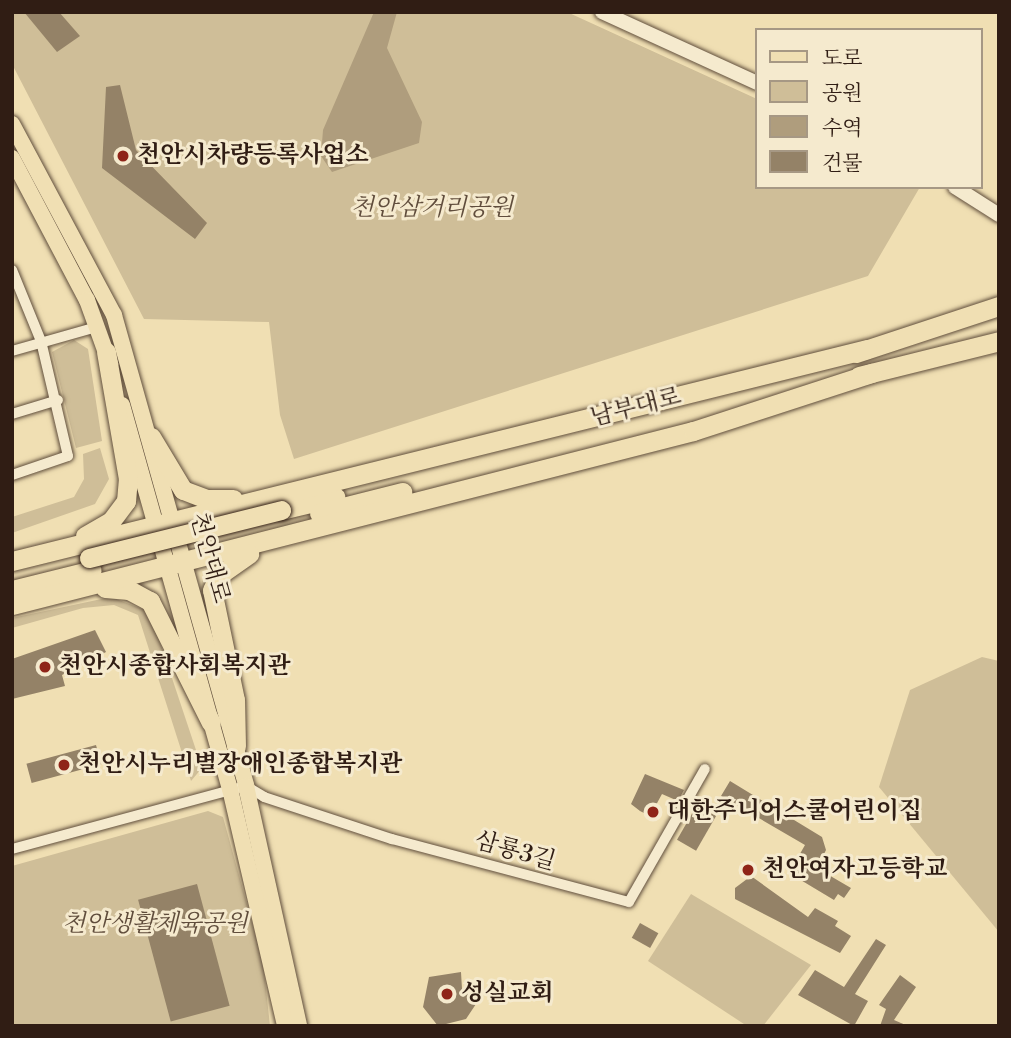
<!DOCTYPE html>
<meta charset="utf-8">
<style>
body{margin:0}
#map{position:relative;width:1011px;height:1038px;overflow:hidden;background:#f0dfb3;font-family:"Libre Bodoni","Noto Serif KR",serif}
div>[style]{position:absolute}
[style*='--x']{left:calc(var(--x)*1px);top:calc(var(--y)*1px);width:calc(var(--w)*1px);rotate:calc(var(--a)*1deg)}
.green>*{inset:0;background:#cfbe98}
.water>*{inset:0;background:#af9d7d}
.building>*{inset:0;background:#948267;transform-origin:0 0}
.roads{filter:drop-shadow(0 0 2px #604e3c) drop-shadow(0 0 2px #604e3c)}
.street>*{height:10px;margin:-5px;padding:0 5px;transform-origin:5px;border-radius:5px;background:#f5eace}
.secondary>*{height:14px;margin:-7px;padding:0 7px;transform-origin:7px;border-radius:7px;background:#f5eace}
.primary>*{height:16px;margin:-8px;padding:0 8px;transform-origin:8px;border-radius:8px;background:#f0dfb3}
.highway>*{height:19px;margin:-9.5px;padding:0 9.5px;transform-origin:9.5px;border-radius:9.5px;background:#f0dfb3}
.bridges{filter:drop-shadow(0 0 2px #301d14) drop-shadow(0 0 2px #301d14)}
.highway-bridge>*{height:19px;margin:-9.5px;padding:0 9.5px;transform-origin:9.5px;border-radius:9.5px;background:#f0dfb3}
.dots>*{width:19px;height:19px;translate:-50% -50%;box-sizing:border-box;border:4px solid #f5eace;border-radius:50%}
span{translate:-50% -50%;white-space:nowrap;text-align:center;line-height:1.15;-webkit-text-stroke:6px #f5eace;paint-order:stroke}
.poi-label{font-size:24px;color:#301d14;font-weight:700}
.left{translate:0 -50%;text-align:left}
.park-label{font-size:24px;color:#604d3c;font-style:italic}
.street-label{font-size:24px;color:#301d14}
.frame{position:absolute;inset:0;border:14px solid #301d14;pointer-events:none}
.legend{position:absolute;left:755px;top:28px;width:228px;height:161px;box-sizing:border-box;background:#f5eace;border:2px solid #a69884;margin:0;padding:9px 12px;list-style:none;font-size:21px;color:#301d14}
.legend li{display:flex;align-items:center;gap:14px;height:35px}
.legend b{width:35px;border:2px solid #a69884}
</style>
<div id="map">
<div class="green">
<div style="clip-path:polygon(12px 12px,567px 12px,757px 99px,757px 187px,920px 187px,868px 276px,294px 459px,280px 415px,269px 322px,144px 319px,12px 64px)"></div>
<div style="clip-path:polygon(74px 340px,88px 349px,102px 441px,76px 448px,52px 352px)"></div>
<div style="clip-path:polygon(100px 448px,109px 479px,95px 504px,12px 533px,12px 517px,74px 497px,84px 479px,83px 454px)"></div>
<div style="clip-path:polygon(111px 597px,150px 612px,202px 768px,191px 781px,138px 615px,114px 605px,83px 608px,12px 628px,12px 618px)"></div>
<div style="clip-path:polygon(982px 657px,999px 661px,999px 932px,879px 787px,910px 690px)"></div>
<div style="clip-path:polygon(208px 811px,223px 817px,263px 962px,270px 1026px,12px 1026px,12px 866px)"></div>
<div style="clip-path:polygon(691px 894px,811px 965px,763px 1026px,747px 1026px,648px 961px)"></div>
</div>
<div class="water">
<div style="clip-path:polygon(374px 12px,397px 12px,387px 48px,422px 122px,419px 143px,332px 172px,321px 156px,323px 130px)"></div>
</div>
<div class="building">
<div style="clip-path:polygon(24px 12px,59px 12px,80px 36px,57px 52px)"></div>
<div style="clip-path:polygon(120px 85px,136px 150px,207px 223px,195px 239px,102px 168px,106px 87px)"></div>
<div style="clip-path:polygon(95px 630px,106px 652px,62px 675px,65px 686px,12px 699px,12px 659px)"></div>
<div style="left:96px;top:745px;width:20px;height:72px;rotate:75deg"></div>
<div style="clip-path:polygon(645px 774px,684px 790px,678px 801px,662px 794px,650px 816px,640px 811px,631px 804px)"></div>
<div style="clip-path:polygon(730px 781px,822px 837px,826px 850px,821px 860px,831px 866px,827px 874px,851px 888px,844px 898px,838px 894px,834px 900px,789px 873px,805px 845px,721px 796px)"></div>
<div style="left:697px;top:805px;width:22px;height:40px;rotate:30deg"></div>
<div style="clip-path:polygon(751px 876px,808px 917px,815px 908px,838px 921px,835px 926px,851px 936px,840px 953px,735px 899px,735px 888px)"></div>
<div style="left:197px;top:884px;width:126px;height:61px;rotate:75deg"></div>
<div style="left:640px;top:923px;width:21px;height:17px;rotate:29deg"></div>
<div style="clip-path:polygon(876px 939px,886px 945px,855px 994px,868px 1001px,854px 1026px,798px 995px,815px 970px,844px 987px)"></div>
<div style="clip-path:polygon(461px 972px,462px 989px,478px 1001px,466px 1019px,438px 1026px,423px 1007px,429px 977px)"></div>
<div style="clip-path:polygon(900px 975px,916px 987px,894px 1020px,908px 1026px,880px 1026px,886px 1009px,879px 1005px)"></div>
</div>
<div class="roads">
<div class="street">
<div style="--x:12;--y:270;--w:77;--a:67.8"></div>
<div style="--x:41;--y:341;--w:118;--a:76.8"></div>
<div style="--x:68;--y:456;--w:59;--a:161.3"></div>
<div style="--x:12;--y:351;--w:88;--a:-15.8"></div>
<div style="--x:12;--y:414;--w:48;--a:-16.9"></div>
<div style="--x:12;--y:849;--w:242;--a:-15.1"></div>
<div style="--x:246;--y:786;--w:21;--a:31"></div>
<div style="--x:264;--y:797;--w:135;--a:18.2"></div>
<div style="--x:392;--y:839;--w:245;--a:14.9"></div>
<div style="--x:629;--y:902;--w:153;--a:-60.3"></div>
</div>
<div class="secondary">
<div style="--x:602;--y:12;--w:170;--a:24.6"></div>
<div style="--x:955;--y:187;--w:52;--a:32.5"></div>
</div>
<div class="primary">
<div style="--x:12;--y:124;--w:217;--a:61.9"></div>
<div style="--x:114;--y:315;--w:489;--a:74.3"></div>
<div style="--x:246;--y:786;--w:246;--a:77.5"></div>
<div style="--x:12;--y:158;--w:161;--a:62.2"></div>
<div style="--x:87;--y:300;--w:68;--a:70.2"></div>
<div style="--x:122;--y:405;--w:399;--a:74.3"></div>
<div style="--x:230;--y:789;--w:243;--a:76.9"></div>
</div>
<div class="highway">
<div style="--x:856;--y:353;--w:151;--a:-18.2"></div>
<div style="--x:859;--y:376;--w:144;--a:-14"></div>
<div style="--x:151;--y:437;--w:62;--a:58.9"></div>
<div style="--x:183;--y:490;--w:25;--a:21"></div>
<div style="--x:206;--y:499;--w:27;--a:0"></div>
<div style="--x:281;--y:510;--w:56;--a:-13.5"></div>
<div style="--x:319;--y:513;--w:86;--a:-14.2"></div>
<div style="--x:85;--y:536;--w:30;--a:-30"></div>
<div style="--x:111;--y:521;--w:25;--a:-53"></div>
<div style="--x:126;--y:501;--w:22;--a:-85"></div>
<div style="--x:128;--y:479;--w:129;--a:-99.8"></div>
<div style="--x:12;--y:561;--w:881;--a:-13.93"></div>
<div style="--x:105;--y:588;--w:24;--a:5"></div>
<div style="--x:129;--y:590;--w:24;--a:28"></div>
<div style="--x:150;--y:601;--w:136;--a:63.4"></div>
<div style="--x:12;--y:590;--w:82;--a:-14"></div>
<div style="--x:12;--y:605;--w:703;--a:-14.33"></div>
<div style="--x:693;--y:431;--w:188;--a:-18"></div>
<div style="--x:236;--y:746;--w:46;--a:-91.2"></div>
<div style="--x:235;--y:700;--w:112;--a:-101.8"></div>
<div style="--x:212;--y:590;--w:17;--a:-65"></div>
<div style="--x:219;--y:575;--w:37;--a:-35"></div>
</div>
</div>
<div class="bridges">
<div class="highway-bridge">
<div style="--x:89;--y:558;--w:198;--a:-14"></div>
</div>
</div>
<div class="dots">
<div style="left:123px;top:156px;background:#8f2418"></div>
<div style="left:45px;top:667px;background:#8f2418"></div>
<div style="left:64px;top:765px;background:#8f2418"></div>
<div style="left:653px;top:812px;background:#8f2418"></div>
<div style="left:748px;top:870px;background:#8f2418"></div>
<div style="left:447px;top:994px;background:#8f2418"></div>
</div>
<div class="poi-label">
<span class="left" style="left:137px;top:156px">천안시차량등록사업소</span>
<span class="left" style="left:59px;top:667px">천안시종합사회복지관</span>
<span class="left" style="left:78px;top:765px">천안시누리별장애인종합복지관</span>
<span class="left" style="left:667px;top:812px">대한주니어스쿨어린이집</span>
<span class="left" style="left:762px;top:870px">천안여자고등학교</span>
<span class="left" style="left:461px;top:994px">성실교회</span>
</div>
<div class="park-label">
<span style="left:432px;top:209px">천안삼거리공원</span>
<span style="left:155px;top:925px">천안생활체육공원</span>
</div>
<div class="street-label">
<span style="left:636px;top:408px;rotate:-14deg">남부대로</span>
<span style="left:209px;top:558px;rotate:75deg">천안대로</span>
<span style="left:515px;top:852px;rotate:16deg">삼룡3길</span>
</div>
<div class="frame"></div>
<ul class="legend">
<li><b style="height:9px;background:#f0dfb3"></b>도로</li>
<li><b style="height:19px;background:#cfbe98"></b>공원</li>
<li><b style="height:19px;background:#af9d7d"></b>수역</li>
<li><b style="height:19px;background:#948267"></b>건물</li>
</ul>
</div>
